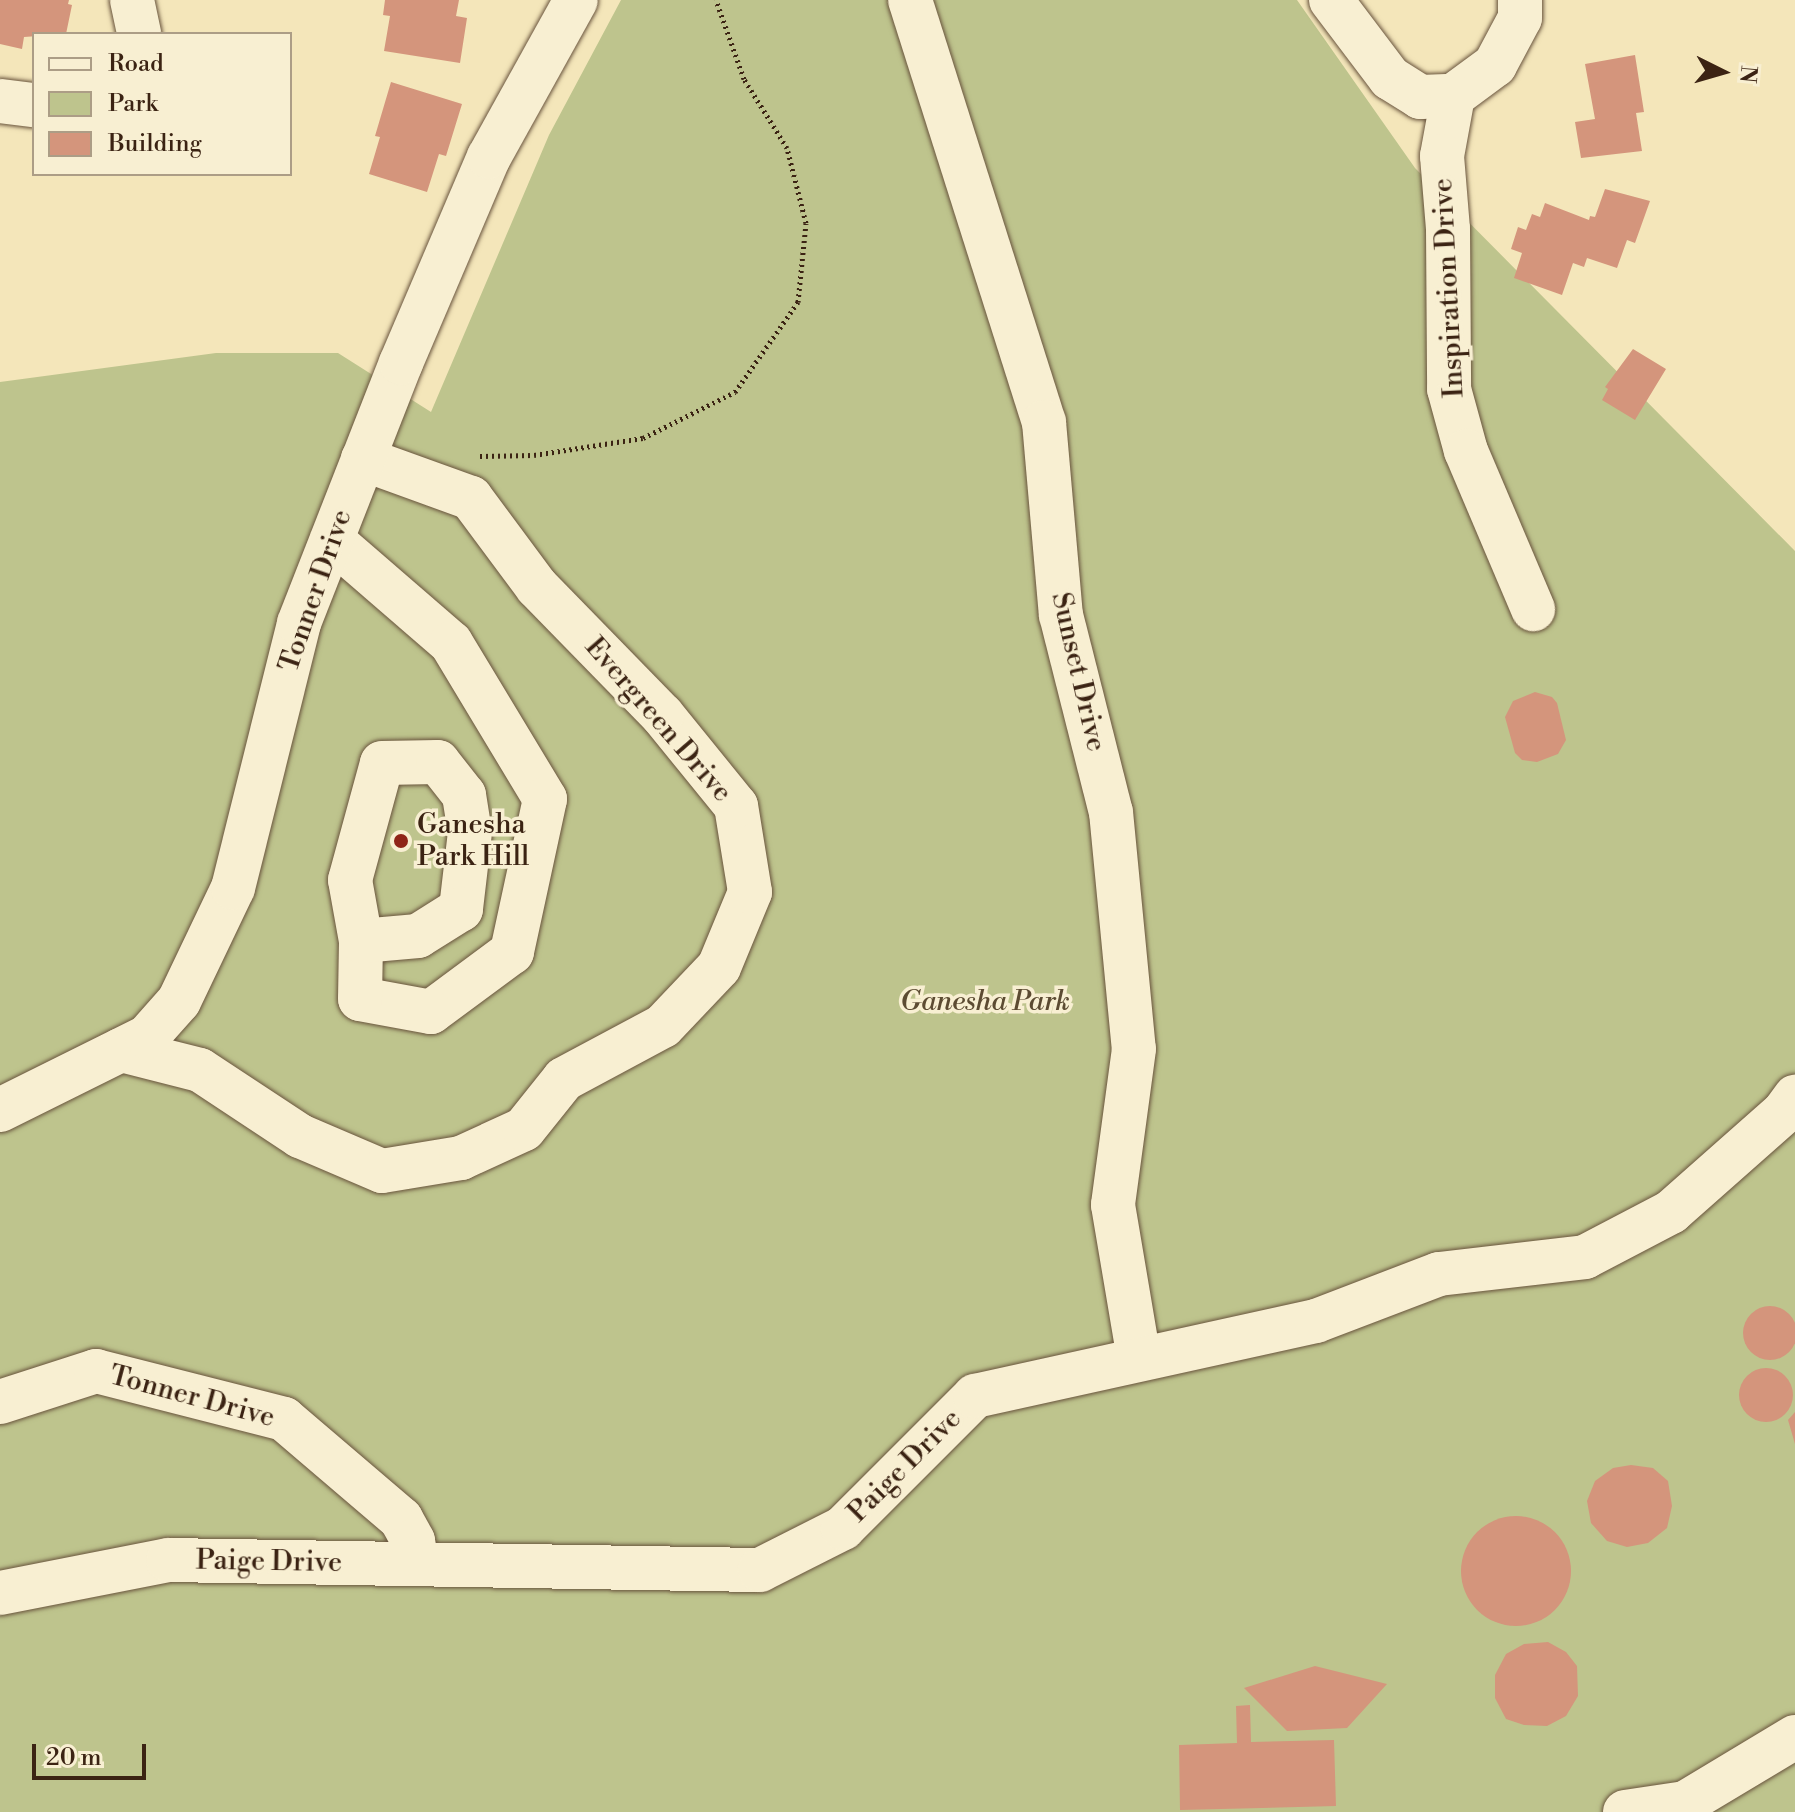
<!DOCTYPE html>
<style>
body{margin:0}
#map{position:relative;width:1795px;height:1812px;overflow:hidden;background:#f4e6ba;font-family:"Libre Bodoni",serif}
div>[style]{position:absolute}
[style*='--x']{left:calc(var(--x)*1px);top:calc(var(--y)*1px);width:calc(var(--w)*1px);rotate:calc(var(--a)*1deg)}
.green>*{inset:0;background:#bec48d}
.building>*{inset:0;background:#d4957c}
.round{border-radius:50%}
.path>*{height:5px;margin-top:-2.5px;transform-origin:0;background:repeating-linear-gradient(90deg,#3b2313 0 2px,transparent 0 6px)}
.roads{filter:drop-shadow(0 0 2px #69543d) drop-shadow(0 0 2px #69543d)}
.minor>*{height:44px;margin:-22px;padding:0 22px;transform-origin:22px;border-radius:22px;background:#f8efd2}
.dots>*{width:22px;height:22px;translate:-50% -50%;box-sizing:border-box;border:4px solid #f8efd2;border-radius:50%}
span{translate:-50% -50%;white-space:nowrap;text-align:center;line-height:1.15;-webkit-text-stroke:7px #f8efd2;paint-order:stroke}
.street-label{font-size:28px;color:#3b2313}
.poi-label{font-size:28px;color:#3b2313}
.left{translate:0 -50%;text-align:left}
.park-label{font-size:28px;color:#5c4b32;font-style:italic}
.legend{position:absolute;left:32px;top:32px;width:260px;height:144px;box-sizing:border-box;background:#f8efd2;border:2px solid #ac9d86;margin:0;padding:10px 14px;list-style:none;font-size:24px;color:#3b2313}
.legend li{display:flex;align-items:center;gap:16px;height:40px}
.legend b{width:40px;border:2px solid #ac9d86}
.north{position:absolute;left:1683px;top:32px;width:80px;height:80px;-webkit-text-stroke:6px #f8efd2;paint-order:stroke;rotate:95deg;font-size:22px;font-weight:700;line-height:32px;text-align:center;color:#3b2313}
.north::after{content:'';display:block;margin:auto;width:28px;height:36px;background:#3b2313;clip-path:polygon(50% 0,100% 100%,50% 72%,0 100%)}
.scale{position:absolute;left:32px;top:1744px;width:114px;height:36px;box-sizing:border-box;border:4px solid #3b2313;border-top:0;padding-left:10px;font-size:24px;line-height:28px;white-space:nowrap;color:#3b2313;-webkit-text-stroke:6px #f8efd2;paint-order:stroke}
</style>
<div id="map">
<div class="green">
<div style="clip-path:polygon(621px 0,1297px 0,1415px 168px,1795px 551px,1795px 1812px,0 1812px,0 382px,216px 353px,338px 353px,431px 412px,549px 135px)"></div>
</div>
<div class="building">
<div style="clip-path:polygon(0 0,69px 0,68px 4px,72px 5px,66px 34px,24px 37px,22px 49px,0 44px)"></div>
<div style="clip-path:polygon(385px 0,459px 0,456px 16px,467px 18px,460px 63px,384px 51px,390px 16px,383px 15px)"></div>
<div style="clip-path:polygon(1635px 55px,1644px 112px,1636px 113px,1642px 151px,1581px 158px,1575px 122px,1595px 119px,1585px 64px)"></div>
<div style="clip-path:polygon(391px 82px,462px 104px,446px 156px,439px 154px,427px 192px,369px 174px,380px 137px,375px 136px)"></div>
<div style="clip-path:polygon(1605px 189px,1650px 201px,1635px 243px,1627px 240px,1617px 268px,1587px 258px,1584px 267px,1573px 263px,1562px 295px,1514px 278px,1522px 253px,1511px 249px,1518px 227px,1526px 230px,1532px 214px,1540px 217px,1545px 203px,1589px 220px,1590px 216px,1595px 217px)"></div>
<div style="clip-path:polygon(1633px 349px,1666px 369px,1635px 420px,1602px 400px,1608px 389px,1605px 387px)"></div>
<div style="clip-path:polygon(1535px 692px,1552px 697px,1557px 703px,1566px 740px,1558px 754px,1537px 762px,1522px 760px,1515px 753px,1505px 717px,1513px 701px)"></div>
<div class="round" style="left:1743px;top:1306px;width:54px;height:54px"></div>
<div class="round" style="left:1739px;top:1368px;width:54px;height:54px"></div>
<div style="clip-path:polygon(1795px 1412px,1795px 1444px,1788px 1420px)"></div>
<div style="clip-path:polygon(1631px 1465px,1653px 1468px,1668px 1481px,1672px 1506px,1667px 1528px,1648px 1543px,1627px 1547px,1607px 1541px,1591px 1523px,1587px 1501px,1595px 1481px,1613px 1468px)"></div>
<div class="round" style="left:1461px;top:1516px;width:110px;height:110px"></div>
<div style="clip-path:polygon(1548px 1642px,1566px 1652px,1577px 1666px,1578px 1696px,1566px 1716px,1547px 1726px,1524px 1725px,1506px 1719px,1495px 1698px,1495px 1675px,1506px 1654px,1524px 1644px)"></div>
<div style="clip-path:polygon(1315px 1666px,1387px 1684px,1347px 1728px,1287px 1731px,1244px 1688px)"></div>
<div style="clip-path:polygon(1250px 1705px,1251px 1742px,1334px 1740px,1336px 1806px,1180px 1810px,1179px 1745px,1237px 1743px,1236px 1706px)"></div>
</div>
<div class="path">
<div style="--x:480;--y:456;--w:54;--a:-1.1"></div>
<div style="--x:534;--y:455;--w:110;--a:-8.9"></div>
<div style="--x:643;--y:438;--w:103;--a:-26.6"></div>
<div style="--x:735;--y:392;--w:110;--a:-55"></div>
<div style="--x:798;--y:302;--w:79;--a:-84.2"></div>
<div style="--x:806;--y:223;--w:77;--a:-104.2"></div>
<div style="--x:787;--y:148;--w:81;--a:-121.9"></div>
<div style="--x:744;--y:79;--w:84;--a:-109.5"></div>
</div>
<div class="roads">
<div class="minor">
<div style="--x:132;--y:0;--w:35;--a:78"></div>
<div style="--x:910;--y:0;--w:443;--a:72.4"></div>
<div style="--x:1044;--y:422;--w:194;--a:85"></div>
<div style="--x:1061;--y:615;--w:203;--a:75.8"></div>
<div style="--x:1111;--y:812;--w:238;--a:84.5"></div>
<div style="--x:1134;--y:1049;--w:157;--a:97.7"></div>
<div style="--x:1113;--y:1205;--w:156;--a:80.4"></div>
<div style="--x:1331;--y:0;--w:98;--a:52.9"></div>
<div style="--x:1390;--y:78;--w:36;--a:32"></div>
<div style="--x:1420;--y:97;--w:33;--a:-2"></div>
<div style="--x:1453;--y:96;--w:52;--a:-36.4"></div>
<div style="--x:1495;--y:65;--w:53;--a:-62"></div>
<div style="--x:1520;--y:18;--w:18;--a:-90"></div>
<div style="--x:1453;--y:96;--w:61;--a:100.4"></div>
<div style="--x:1442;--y:156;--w:73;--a:85.3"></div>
<div style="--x:1448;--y:229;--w:160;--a:89.6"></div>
<div style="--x:1449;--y:389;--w:64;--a:74.7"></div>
<div style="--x:1466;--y:451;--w:172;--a:67"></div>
<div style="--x:0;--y:101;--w:34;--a:7"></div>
<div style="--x:332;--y:540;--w:157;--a:40.9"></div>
<div style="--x:451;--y:643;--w:182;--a:58.9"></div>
<div style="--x:545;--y:799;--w:157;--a:102.2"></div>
<div style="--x:512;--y:952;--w:101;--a:143.5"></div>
<div style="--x:431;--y:1012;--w:72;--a:-169.6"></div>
<div style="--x:360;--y:999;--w:58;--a:-89"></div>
<div style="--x:361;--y:941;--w:62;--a:-100.2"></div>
<div style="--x:350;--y:880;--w:121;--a:-74.7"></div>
<div style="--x:382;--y:763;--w:56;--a:-1"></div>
<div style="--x:438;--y:762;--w:42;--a:51.8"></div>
<div style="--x:464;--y:795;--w:37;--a:81"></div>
<div style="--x:470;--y:832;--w:78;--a:96.7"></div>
<div style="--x:461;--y:909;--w:51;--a:147.9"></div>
<div style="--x:418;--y:936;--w:57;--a:175"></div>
<div style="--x:121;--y:1050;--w:81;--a:14.2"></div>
<div style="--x:200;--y:1070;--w:120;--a:33.4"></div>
<div style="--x:300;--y:1136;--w:89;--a:23.1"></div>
<div style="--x:382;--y:1171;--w:80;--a:-9.3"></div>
<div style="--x:461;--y:1158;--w:69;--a:-24.7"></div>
<div style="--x:524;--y:1129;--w:64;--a:-51.3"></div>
<div style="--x:564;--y:1079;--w:112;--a:-28.2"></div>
<div style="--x:663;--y:1026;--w:81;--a:-46.5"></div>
<div style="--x:719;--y:967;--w:81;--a:-67.5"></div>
<div style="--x:750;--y:892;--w:87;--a:-99.2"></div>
<div style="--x:736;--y:806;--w:117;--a:-129.1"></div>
<div style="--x:662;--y:715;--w:179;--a:-134.3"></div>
<div style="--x:537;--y:587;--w:111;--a:-126.6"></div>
<div style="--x:471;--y:498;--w:115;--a:-160.1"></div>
<div style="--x:0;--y:1110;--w:164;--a:-26.4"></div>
<div style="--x:147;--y:1037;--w:48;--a:-48.4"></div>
<div style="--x:179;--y:1001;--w:125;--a:-64.5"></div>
<div style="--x:233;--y:888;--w:273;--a:-76"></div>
<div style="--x:299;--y:623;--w:279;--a:-68.6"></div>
<div style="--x:401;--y:363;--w:224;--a:-66.9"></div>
<div style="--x:489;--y:157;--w:179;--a:-61"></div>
<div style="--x:0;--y:1402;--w:101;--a:-17.9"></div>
<div style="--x:96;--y:1371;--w:194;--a:14.3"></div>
<div style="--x:284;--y:1419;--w:154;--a:40.5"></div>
<div style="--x:401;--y:1519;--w:25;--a:61"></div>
<div style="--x:413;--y:1541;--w:23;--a:80"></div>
<div style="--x:0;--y:1593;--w:171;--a:-11.1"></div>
<div style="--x:168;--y:1560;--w:592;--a:0.97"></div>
<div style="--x:760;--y:1570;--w:93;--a:-26.8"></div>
<div style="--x:843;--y:1528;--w:187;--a:-45"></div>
<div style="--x:975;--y:1396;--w:349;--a:-12.4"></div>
<div style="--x:1316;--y:1321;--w:132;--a:-20.9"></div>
<div style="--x:1439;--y:1274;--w:147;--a:-6.6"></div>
<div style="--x:1585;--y:1257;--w:97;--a:-27.6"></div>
<div style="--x:1671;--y:1212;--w:151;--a:-41.5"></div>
<div style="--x:1784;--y:1112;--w:19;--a:-54"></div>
<div style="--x:1625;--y:1812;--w:61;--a:-8.5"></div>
<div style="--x:1685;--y:1803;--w:128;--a:-31"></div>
</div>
</div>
<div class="dots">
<div style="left:401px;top:841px;background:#8f2418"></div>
</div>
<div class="street-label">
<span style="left:1449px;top:288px;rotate:-93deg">Inspiration Drive</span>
<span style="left:316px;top:591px;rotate:-71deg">Tonner Drive</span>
<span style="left:1078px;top:672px;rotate:77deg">Sunset Drive</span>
<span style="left:658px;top:720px;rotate:49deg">Evergreen Drive</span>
<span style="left:192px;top:1397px;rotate:15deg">Tonner Drive</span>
<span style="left:905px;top:1466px;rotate:-45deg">Paige Drive</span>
<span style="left:269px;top:1562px;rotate:1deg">Paige Drive</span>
</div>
<div class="poi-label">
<span class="left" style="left:417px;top:841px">Ganesha<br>Park Hill</span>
</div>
<div class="park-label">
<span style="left:985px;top:1002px">Ganesha Park</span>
</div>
<ul class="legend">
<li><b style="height:10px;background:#f8efd2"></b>Road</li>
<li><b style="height:22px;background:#bec48d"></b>Park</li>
<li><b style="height:22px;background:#d4957c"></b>Building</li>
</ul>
<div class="north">N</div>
<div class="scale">20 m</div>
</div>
